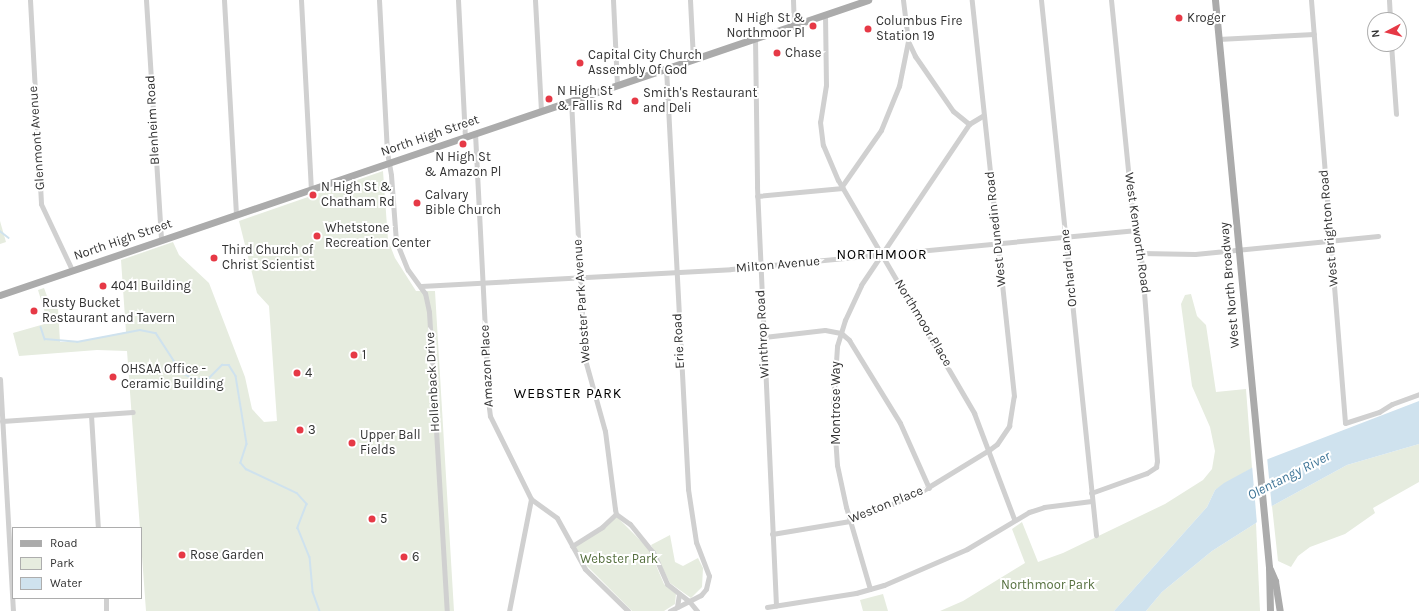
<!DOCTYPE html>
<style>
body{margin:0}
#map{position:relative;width:1419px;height:611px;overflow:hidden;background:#fff;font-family:Karla,sans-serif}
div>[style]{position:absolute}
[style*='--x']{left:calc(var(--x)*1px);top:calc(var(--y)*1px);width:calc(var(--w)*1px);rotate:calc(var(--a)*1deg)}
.green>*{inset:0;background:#e6ecdf}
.water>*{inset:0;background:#cfe2ee}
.pier>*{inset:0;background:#fff}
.stream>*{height:1.5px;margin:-0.75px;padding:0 0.75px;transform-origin:0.75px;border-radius:0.75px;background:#cfe2ee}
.minor>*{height:5px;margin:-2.5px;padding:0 2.5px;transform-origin:2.5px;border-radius:2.5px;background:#d0d0d0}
.major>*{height:7px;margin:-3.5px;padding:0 3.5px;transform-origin:3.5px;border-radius:3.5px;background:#ababab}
.dots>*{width:11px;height:11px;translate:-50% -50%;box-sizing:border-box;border:2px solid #fff;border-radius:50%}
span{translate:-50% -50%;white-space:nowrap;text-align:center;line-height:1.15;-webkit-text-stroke:4px #fff;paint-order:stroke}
.poi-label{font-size:13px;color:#333}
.left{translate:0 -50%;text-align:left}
.right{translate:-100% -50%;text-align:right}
.street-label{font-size:13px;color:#333}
.park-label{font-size:13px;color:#56703f}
.neighbourhood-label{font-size:14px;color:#000;letter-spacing:1px}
.water-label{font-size:14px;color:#3f7597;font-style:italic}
.legend{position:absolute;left:12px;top:527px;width:130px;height:72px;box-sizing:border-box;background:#fff;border:1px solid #adadad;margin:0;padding:5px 7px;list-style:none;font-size:12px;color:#333}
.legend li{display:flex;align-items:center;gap:8px;height:20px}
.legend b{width:20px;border:1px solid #adadad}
.north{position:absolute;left:1367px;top:12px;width:40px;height:40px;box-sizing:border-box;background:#fff;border:1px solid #adadad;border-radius:50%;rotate:263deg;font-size:11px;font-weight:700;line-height:16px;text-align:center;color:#333}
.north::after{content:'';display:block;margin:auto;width:14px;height:18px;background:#e63946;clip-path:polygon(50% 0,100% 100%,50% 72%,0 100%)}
</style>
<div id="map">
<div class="green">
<div style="clip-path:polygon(383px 171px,388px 240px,395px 258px,416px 291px,435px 291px,454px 611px,146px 611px,127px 351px,97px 350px,19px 356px,13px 333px,48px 323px,38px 290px,44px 288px,51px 307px,58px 308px,60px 342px,78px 342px,126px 332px,121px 260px,173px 242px,179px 255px,209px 283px,245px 377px,252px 409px,264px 422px,277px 421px,269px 306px,257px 293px,239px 221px)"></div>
<div style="clip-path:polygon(0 221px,6px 242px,0 244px)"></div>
<div style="clip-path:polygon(1191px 294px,1197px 316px,1206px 325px,1216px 392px,1246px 389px,1252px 468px,1215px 490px,1207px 507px,1114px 611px,940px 611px,963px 601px,1025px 563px,1012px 529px,1022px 522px,1038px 562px,1063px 553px,1165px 504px,1203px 480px,1212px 469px,1215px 451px,1210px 427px,1192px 386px,1181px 304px,1185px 295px)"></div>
<div style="clip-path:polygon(1419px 444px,1419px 482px,1373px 508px,1375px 513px,1345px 534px,1310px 547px,1298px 556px,1291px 567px,1278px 561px,1272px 506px,1347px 465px)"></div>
<div style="clip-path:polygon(617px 517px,649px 549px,664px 584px,676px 594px,675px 604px,664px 611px,632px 611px,585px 564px,575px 547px)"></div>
<div style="clip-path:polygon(1256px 523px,1260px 611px,1146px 611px,1162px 592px,1212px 551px)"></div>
<div style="clip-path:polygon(670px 535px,675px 562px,683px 566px,698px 558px,703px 568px,702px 587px,691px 598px,670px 583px,651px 545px)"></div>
<div style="clip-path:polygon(883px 594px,888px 611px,863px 611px,860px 600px)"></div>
</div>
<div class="water">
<div style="clip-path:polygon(1419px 401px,1419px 444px,1347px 465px,1272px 506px,1256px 523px,1212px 551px,1162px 592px,1146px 611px,1114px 611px,1207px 507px,1215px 490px,1224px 483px,1268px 459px)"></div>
</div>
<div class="pier">
<div style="clip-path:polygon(1267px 457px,1272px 509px,1257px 524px,1252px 465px)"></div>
</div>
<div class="stream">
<div style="--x:0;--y:231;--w:11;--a:38"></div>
<div style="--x:41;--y:327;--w:13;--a:72"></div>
<div style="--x:45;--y:339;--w:32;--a:5"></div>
<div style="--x:77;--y:342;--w:64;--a:-10.8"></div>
<div style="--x:140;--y:330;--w:16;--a:11"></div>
<div style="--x:156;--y:333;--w:48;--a:57"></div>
<div style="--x:182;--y:373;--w:13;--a:27"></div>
<div style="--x:194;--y:379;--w:14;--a:0"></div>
<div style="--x:208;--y:379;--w:20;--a:-45"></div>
<div style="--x:222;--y:365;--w:7;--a:0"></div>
<div style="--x:229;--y:365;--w:13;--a:58"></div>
<div style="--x:236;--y:376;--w:69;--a:80.8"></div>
<div style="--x:247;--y:444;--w:20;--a:108"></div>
<div style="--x:241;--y:463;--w:8;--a:50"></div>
<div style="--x:246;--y:469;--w:56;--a:25.2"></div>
<div style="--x:297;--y:493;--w:15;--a:48"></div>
<div style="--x:307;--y:504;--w:26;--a:111"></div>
<div style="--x:298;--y:528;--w:31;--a:68"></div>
<div style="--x:310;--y:557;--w:35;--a:85"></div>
<div style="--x:313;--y:592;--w:20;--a:70"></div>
</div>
<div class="minor">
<div style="--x:30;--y:0;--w:204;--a:86.9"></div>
<div style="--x:41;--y:204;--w:73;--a:64.8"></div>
<div style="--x:146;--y:0;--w:240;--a:86.4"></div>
<div style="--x:224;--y:0;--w:215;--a:86.8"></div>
<div style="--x:301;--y:0;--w:188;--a:87"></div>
<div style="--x:379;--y:0;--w:152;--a:87"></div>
<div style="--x:387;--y:152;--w:23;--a:80"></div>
<div style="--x:391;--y:175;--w:66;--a:85.7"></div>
<div style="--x:396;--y:241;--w:31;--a:68"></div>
<div style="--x:408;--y:270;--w:29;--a:54"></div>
<div style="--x:425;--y:293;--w:19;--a:78"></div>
<div style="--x:429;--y:312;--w:300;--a:86.6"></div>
<div style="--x:458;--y:0;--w:136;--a:87.1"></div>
<div style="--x:535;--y:0;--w:110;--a:86.9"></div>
<div style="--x:613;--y:0;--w:85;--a:87.3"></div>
<div style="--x:690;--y:0;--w:59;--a:87.1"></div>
<div style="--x:793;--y:0;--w:25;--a:88"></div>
<div style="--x:903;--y:0;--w:41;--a:83"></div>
<div style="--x:908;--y:41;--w:17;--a:65"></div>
<div style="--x:915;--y:56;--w:67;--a:55.4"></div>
<div style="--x:953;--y:111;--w:21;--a:39"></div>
<div style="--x:1041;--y:0;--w:538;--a:84.13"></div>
<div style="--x:1311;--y:0;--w:424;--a:85.4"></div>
<div style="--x:1345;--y:423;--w:36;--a:-18"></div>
<div style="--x:1379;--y:412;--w:15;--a:-32"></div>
<div style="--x:1392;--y:404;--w:29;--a:-20"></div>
<div style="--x:1389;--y:0;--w:20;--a:87"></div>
<div style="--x:825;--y:14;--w:71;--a:89.2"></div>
<div style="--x:826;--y:85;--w:37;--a:99"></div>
<div style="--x:820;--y:122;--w:23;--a:83"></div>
<div style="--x:823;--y:145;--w:38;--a:67"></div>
<div style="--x:838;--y:180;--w:270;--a:59.7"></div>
<div style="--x:974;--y:413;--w:113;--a:69.3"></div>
<div style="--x:755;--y:38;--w:149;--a:89.2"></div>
<div style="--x:757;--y:187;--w:419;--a:87.4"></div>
<div style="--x:1218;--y:39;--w:96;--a:-3"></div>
<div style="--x:1391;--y:44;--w:70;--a:85.9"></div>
<div style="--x:666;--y:68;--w:422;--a:87"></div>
<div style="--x:688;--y:489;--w:54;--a:81.4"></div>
<div style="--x:696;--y:542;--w:36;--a:69"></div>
<div style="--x:709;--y:576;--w:13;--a:103"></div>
<div style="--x:706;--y:589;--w:8;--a:130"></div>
<div style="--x:701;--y:595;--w:35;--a:153"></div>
<div style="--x:571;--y:100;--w:256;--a:87.1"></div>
<div style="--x:584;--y:356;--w:78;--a:74.4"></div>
<div style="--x:605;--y:431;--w:79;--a:82.7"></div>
<div style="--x:615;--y:509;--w:5;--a:79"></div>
<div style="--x:616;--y:514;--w:17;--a:36"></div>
<div style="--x:630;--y:524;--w:36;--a:51"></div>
<div style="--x:653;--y:552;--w:35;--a:66"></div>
<div style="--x:667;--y:584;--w:28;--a:38"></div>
<div style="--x:689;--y:601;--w:13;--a:51"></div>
<div style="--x:475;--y:133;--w:275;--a:87.1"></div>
<div style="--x:489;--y:408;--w:8;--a:83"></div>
<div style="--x:490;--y:416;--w:93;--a:63.7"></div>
<div style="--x:531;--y:499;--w:114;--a:101.1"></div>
<div style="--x:842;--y:186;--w:68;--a:-55.1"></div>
<div style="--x:881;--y:130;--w:48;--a:-67.8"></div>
<div style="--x:899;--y:86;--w:46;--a:-78.7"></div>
<div style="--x:757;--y:196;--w:86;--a:-5.3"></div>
<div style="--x:1141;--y:253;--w:54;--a:1.1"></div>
<div style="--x:1195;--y:254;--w:184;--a:-5.6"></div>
<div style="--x:421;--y:286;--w:310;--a:-3.1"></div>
<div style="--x:731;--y:269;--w:405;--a:-5.5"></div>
<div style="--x:764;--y:337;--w:61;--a:-6.5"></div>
<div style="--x:825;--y:330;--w:16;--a:11"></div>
<div style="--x:841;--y:333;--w:11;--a:41"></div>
<div style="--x:849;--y:340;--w:97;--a:58.4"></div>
<div style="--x:900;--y:423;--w:71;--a:66"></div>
<div style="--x:0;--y:379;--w:232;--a:86.8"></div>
<div style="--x:91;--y:415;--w:113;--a:86.5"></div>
<div style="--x:2;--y:421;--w:131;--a:-3.9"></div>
<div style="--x:1091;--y:493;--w:59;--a:-19.7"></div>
<div style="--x:1147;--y:473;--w:11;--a:-34"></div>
<div style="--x:1156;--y:467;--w:6;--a:-81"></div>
<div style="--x:1157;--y:461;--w:198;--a:-94.4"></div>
<div style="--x:1142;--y:264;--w:35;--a:-103"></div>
<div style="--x:1134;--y:230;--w:231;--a:-95.7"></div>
<div style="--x:531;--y:499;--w:32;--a:36"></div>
<div style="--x:557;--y:518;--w:58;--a:61.2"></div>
<div style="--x:585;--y:569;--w:60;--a:44.3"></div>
<div style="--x:772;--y:534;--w:79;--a:-9.5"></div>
<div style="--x:850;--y:521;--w:72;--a:-21.9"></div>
<div style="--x:917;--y:494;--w:84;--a:-31.4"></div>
<div style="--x:989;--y:450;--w:10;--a:-37"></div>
<div style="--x:997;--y:444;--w:22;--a:-56"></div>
<div style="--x:1009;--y:426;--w:30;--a:-81"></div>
<div style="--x:1014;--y:396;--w:398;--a:-96.1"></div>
<div style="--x:572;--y:546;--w:36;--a:-32"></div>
<div style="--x:602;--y:527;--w:19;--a:-43"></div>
<div style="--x:870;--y:589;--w:85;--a:-106.3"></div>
<div style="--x:846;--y:507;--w:43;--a:-102.1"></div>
<div style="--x:837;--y:465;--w:58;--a:-93.9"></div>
<div style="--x:833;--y:407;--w:61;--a:-86.2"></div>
<div style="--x:837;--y:346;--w:27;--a:-73"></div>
<div style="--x:845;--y:320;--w:38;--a:-65"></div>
<div style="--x:861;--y:285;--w:194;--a:-56.1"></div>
<div style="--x:969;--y:124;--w:17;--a:-31"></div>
<div style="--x:106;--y:598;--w:13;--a:90"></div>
<div style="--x:677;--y:607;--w:13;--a:-81"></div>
<div style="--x:767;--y:607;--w:90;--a:-8.9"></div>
<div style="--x:856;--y:593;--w:29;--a:-16"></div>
<div style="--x:884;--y:585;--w:90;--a:-23.4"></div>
<div style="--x:967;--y:549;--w:72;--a:-30.8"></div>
<div style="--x:1029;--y:512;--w:16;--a:-18"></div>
<div style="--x:1044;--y:507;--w:48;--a:-7.1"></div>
</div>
<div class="major">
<div style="--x:1215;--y:0;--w:570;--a:84.56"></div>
<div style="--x:1269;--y:567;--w:44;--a:88.7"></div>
<div style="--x:0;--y:295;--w:917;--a:-18.77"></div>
<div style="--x:1270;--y:569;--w:13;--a:67"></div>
<div style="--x:1275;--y:581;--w:30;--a:81"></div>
</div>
<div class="dots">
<div style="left:1179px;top:18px;background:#e63946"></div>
<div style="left:813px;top:26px;background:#e63946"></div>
<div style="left:868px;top:29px;background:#e63946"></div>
<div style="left:777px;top:53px;background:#e63946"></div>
<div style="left:580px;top:63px;background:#e63946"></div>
<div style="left:549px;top:99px;background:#e63946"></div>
<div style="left:635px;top:101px;background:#e63946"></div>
<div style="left:463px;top:144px;background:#e63946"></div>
<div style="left:313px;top:195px;background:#e63946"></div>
<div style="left:417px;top:203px;background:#e63946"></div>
<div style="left:317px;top:236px;background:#e63946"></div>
<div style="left:214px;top:258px;background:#e63946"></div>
<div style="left:103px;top:286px;background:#e63946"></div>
<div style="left:34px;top:311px;background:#e63946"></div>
<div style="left:354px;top:355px;background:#e63946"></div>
<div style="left:297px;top:373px;background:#e63946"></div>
<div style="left:113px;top:377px;background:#e63946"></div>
<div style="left:300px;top:430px;background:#e63946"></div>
<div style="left:352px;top:443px;background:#e63946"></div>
<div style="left:372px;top:519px;background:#e63946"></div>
<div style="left:182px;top:555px;background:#e63946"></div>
<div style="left:404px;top:557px;background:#e63946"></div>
</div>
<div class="poi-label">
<span class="left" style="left:1187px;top:18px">Kroger</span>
<span class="right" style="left:805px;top:26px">N High St &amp;<br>Northmoor Pl</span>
<span class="left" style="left:876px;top:29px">Columbus Fire<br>Station 19</span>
<span class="left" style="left:785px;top:53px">Chase</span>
<span class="left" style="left:588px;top:63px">Capital City Church<br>Assembly Of God</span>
<span class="left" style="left:557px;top:99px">N High St<br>&amp; Fallis Rd</span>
<span class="left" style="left:643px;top:101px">Smith's Restaurant<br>and Deli</span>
<span style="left:463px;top:165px">N High St<br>&amp; Amazon Pl</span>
<span class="left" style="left:321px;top:195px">N High St &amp;<br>Chatham Rd</span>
<span class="left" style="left:425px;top:203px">Calvary<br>Bible Church</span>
<span class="left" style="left:325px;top:236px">Whetstone<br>Recreation Center</span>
<span class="left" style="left:222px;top:258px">Third Church of<br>Christ Scientist</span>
<span class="left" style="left:111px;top:286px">4041 Building</span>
<span class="left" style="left:42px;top:311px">Rusty Bucket<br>Restaurant and Tavern</span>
<span class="left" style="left:362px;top:355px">1</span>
<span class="left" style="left:121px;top:377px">OHSAA Office -<br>Ceramic Building</span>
<span class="left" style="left:305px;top:373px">4</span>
<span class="left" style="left:308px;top:430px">3</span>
<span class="left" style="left:360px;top:443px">Upper Ball<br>Fields</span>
<span class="left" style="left:380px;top:519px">5</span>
<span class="left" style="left:190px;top:555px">Rose Garden</span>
<span class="left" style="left:412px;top:557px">6</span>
</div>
<div class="street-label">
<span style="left:153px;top:120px;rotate:-93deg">Blenheim Road</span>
<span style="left:430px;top:136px;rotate:-19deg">North High Street</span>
<span style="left:37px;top:138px;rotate:-94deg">Glenmont Avenue</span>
<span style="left:1329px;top:228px;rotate:-95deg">West Brighton Road</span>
<span style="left:996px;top:229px;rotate:-96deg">West Dunedin Road</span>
<span style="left:1137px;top:233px;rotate:82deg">West Kenworth Road</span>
<span style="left:123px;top:240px;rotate:-19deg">North High Street</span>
<span style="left:778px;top:265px;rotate:-5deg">Milton Avenue</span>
<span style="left:1069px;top:268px;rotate:-96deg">Orchard Lane</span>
<span style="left:1230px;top:285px;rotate:-95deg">West North Broadway</span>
<span style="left:582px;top:301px;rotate:-94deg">Webster Park Avenue</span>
<span style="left:923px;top:323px;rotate:59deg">Northmoor Place</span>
<span style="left:763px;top:334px;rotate:-93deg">Winthrop Road</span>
<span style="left:679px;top:341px;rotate:-93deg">Erie Road</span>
<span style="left:487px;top:366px;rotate:-93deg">Amazon Place</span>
<span style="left:433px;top:382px;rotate:-93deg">Hollenback Drive</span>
<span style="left:836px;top:403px;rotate:-90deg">Montrose Way</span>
<span style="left:886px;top:505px;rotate:-22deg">Weston Place</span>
</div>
<div class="park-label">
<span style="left:619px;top:559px">Webster Park</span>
<span style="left:1048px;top:585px">Northmoor Park</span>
</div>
<div class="neighbourhood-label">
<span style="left:882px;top:255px">NORTHMOOR</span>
<span style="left:568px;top:394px">WEBSTER PARK</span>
</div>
<div class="water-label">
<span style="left:1289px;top:476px;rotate:-27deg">Olentangy River</span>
</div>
<ul class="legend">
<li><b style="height:5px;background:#ababab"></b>Road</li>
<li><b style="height:11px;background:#e6ecdf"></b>Park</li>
<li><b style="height:11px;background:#cfe2ee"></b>Water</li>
</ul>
<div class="north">N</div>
</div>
